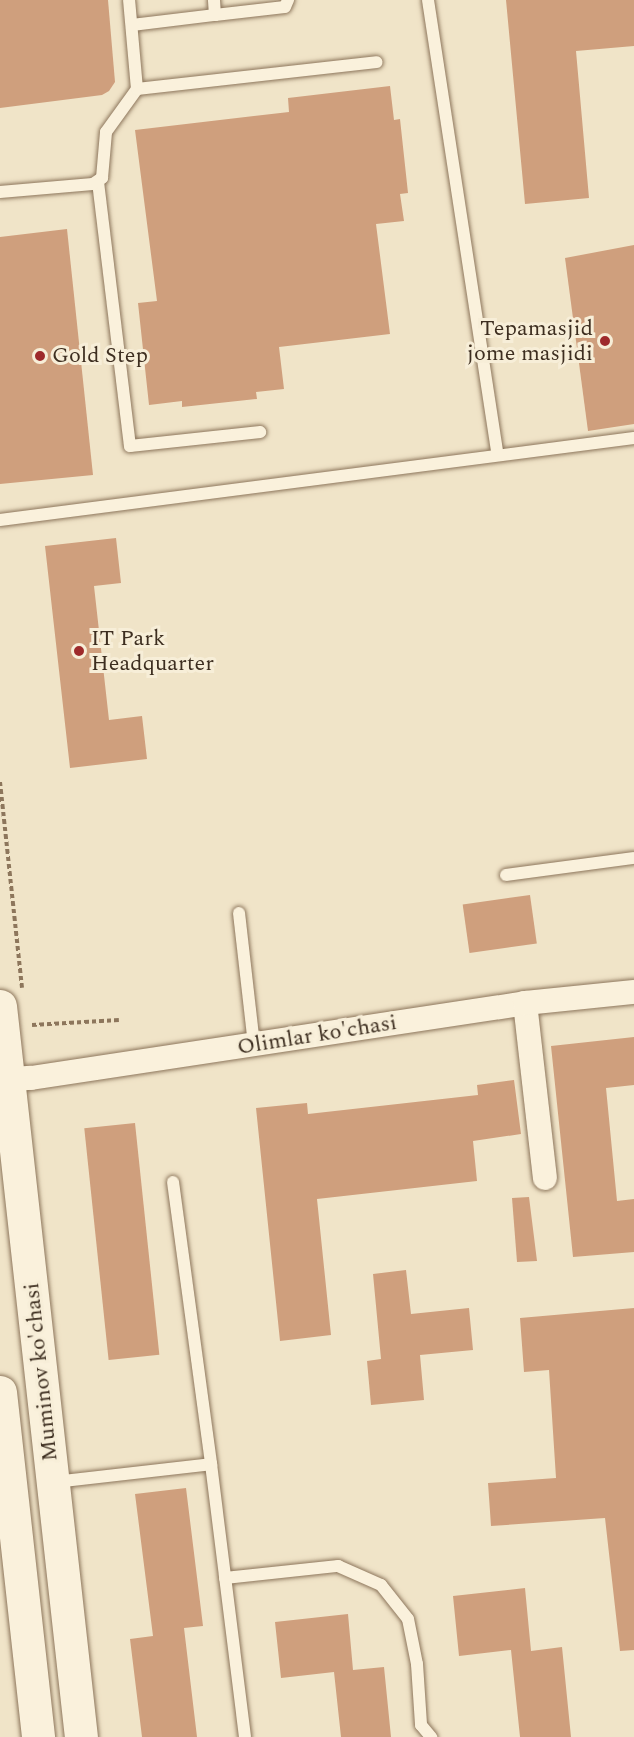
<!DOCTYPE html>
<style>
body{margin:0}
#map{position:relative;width:634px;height:1737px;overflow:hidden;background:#f0e4c8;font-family:Spectral,serif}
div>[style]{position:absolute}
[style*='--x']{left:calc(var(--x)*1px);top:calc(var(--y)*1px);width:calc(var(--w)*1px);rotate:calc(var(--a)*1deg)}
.building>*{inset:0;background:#cf9f7d;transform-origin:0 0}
.path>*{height:4px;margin-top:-2px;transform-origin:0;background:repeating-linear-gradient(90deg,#8d765c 0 4.5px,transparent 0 7.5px)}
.roads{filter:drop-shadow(0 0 2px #8d765c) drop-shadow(0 0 2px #8d765c)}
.service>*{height:12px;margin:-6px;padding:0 6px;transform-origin:6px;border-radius:6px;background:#faf1dc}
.minor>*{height:24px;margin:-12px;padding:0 12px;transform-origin:12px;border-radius:12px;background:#faf1dc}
.secondary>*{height:33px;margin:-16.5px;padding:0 16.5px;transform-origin:16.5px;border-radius:16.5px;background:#faf1dc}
.dots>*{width:16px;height:16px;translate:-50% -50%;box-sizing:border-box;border:3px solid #f7eed8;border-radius:50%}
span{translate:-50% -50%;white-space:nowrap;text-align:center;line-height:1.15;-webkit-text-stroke:6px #f7eed8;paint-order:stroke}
.poi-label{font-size:22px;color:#3d2e20}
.right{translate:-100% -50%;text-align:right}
.left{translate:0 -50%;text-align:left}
.street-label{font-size:22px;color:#3d2e20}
</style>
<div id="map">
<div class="building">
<div style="clip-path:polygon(0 0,108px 0,115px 82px,109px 91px,102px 95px,0 108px)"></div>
<div style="clip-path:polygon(506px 0,634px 0,634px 46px,576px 51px,589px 198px,525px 204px)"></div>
<div style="clip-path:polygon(390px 86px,394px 120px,400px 119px,408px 193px,400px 194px,404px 221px,376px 224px,390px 334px,279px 347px,284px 389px,256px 392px,257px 399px,182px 407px,182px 401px,149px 405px,138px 303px,157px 301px,135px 130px,289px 112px,288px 98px)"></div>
<div style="clip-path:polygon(67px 229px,93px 475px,0 484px,0 237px)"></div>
<div style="clip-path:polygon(634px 245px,634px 424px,588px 431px,565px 258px)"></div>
<div style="clip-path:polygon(116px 538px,121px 583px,94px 586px,109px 720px,142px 716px,147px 759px,70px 768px,45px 546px)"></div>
<div style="left:530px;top:895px;width:49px;height:68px;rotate:82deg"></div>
<div style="clip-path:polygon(634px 1037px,634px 1085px,606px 1088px,617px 1201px,634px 1199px,634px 1252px,573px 1257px,551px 1046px)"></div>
<div style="clip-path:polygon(514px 1080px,521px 1134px,473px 1141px,477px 1181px,317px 1199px,331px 1335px,280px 1341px,256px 1108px,307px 1103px,308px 1114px,478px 1095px,477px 1085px)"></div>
<div style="left:135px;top:1123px;width:233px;height:51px;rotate:84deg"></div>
<div style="clip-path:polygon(529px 1197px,537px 1261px,517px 1262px,512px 1198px)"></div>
<div style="clip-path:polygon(406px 1270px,411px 1314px,469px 1308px,473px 1350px,420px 1355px,424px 1400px,371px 1405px,367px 1361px,381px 1359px,373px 1274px)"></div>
<div style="clip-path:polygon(634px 1308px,634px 1650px,620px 1651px,605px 1518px,491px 1526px,488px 1483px,556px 1478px,549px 1370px,524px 1372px,520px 1318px)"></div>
<div style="clip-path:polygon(186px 1488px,203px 1626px,184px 1628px,197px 1737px,142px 1737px,130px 1639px,153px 1636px,135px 1494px)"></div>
<div style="clip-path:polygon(525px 1588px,531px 1651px,562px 1647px,571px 1737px,520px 1737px,511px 1650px,459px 1656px,453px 1596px)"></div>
<div style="clip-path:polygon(348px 1614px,353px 1670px,384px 1667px,391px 1737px,341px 1737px,334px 1672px,281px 1678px,275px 1622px)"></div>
</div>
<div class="path">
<div style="--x:0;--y:782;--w:207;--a:83.9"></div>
<div style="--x:32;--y:1025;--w:87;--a:-3.3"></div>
</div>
<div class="roads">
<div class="service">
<div style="--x:428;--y:0;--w:460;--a:81.3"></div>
<div style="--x:215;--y:15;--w:70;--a:-6.5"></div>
<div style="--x:285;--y:7;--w:8;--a:-67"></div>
<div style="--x:132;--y:25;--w:84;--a:-6.9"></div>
<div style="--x:215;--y:15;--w:15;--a:-94"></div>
<div style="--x:137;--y:89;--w:241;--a:-6.4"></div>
<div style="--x:98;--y:182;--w:266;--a:83.1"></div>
<div style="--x:130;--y:446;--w:131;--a:-6.1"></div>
<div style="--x:0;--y:192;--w:93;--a:-4.9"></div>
<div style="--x:93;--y:184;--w:11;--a:-34"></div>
<div style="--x:102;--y:178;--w:46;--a:-85"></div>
<div style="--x:106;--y:132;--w:53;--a:-54.2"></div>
<div style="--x:137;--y:89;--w:89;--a:-95.1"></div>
<div style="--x:0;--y:520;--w:639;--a:-7.37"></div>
<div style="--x:506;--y:875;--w:129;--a:-7.6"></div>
<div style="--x:239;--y:913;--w:132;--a:83.5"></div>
<div style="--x:173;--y:1182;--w:285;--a:82.3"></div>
<div style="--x:54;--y:1482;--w:158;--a:-6.5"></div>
<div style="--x:211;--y:1464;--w:275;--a:82.9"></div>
<div style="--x:225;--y:1578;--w:114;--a:-6.1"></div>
<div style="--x:338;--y:1566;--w:47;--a:23.8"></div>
<div style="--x:381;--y:1585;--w:43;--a:51.5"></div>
<div style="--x:408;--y:1619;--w:46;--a:78.7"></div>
<div style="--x:417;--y:1664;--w:61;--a:86.2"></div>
<div style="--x:421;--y:1725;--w:16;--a:50"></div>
</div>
<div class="minor">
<div style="--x:525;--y:1003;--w:176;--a:83.5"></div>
<div style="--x:0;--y:1080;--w:31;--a:-4"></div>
<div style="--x:31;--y:1078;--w:500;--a:-8.6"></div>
<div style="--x:525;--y:1003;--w:110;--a:-5.8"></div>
</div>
<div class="secondary">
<div style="--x:0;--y:1006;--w:735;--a:83.68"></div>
<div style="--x:0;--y:1392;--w:347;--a:83.7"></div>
</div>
</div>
<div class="dots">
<div style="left:605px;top:341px;background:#9e2a2b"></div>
<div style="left:40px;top:356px;background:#9e2a2b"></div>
<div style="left:79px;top:651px;background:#9e2a2b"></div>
</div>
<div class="poi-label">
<span class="right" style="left:593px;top:341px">Tepamasjid<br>jome masjidi</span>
<span class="left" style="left:52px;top:356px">Gold Step</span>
<span class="left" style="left:91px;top:651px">IT Park<br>Headquarter</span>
</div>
<div class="street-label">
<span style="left:317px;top:1035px;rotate:-9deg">Olimlar ko'chasi</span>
<span style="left:41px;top:1372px;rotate:-96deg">Muminov ko'chasi</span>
</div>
</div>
